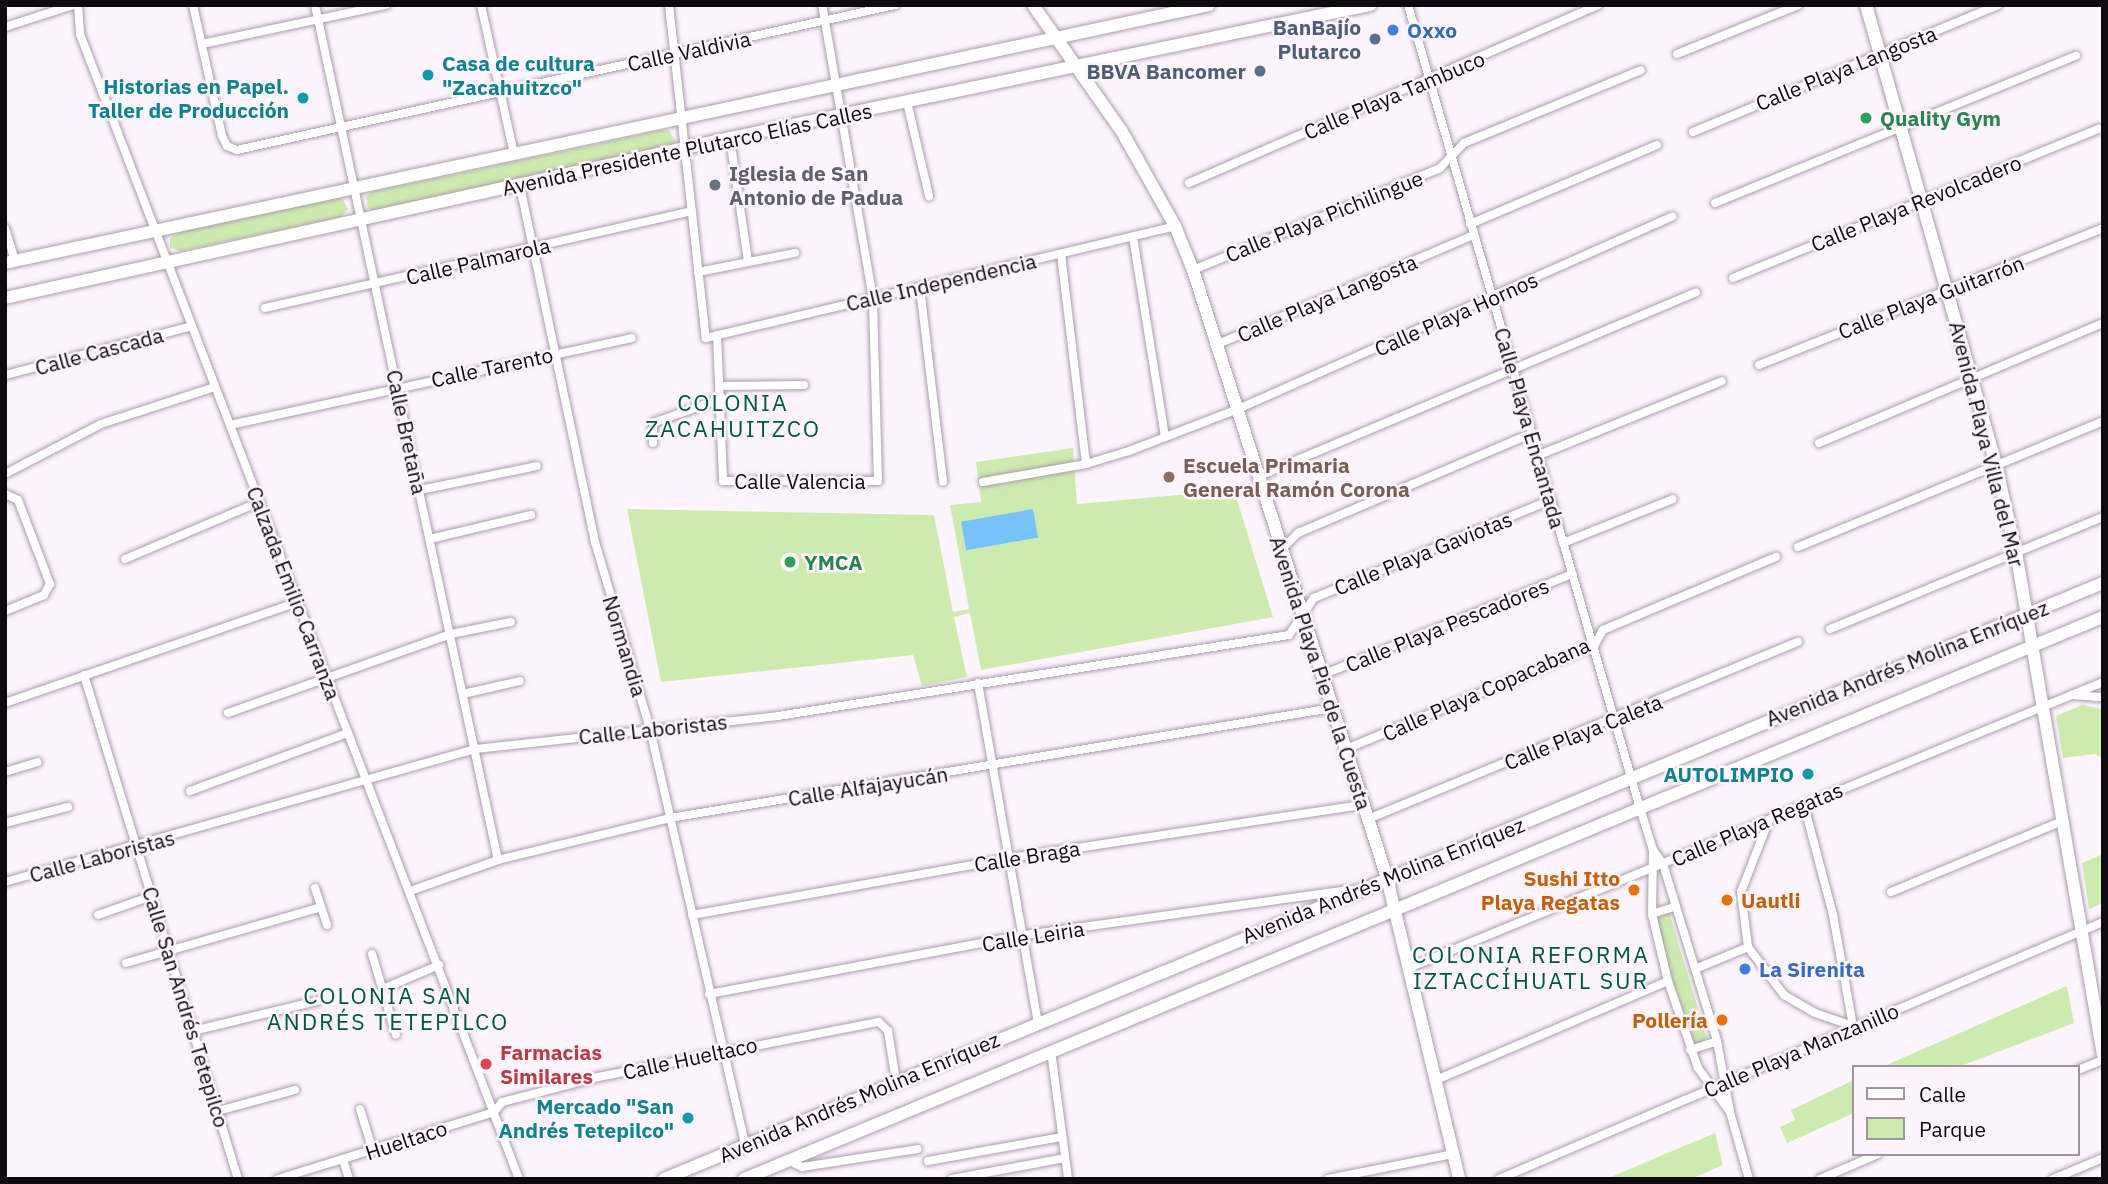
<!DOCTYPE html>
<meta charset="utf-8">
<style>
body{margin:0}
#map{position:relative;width:2108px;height:1184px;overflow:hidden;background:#fdf4fe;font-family:"IBM Plex Sans",sans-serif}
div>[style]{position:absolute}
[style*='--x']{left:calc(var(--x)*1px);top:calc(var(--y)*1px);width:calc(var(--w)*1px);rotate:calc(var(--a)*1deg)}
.green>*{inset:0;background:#ceebaf}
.water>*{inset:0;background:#76c2fa;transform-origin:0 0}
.roads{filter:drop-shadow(0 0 2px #ab9dab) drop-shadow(0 0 2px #ab9dab)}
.street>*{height:8px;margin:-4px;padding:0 4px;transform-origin:4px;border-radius:4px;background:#fff}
.secondary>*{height:12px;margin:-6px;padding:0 6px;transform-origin:6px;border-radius:6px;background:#fff}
.primary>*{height:12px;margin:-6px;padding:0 6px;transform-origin:6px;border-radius:6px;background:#fff}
.dots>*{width:19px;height:19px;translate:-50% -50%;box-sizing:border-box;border:4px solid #fdf4fe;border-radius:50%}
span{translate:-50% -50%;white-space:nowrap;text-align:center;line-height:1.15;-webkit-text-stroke:5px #fdf4fe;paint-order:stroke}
.service-label{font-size:21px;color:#4e5e75;font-weight:700}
.right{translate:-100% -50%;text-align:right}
.shop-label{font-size:21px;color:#366cbe;font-weight:700}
.left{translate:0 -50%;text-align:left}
.street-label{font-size:21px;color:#0e0a0f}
.culture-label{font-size:21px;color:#0d838f;font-weight:700}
.leisure-label{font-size:21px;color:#27864d;font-weight:700}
.worship-label{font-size:21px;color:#5b616d;font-weight:700}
.education-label{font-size:21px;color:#785e54;font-weight:700}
.food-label{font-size:21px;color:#c56008;font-weight:700}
.health-label{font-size:21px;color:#be3a42;font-weight:700}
.neighbourhood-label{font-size:23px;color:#005743;letter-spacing:2px}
.frame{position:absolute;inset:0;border:7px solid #0e0a0f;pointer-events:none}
.legend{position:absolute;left:1852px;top:1065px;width:228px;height:91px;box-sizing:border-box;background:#fdf4fe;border:2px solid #9d969e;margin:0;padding:9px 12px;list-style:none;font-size:21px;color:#0e0a0f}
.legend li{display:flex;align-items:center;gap:14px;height:35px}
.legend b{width:35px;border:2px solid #9d969e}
</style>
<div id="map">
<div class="green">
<div style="clip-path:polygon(668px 129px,676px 142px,664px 148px,374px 210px,368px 208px,366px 197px,371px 192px)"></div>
<div style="clip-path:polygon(334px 198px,343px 200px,348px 209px,341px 217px,181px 251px,170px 248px,170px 238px,185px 230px)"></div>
<div style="clip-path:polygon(1073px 448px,1077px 504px,1234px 490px,1273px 617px,981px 670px,970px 613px,954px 617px,967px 677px,922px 686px,913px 655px,661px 682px,627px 509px,934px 515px,953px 612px,969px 609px,950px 505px,981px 502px,976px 462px)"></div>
<div style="clip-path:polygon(2082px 705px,2103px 709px,2103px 759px,2095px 754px,2063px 758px,2056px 716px)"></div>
<div style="clip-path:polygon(2103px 854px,2103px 903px,2089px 909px,2082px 863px)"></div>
<div style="clip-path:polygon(1667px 906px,1707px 1038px,1700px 1044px,1692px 1045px,1663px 955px,1654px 910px)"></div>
<div style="clip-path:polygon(2067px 986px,2074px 1023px,1958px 1067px,1882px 1067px)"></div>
<div style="clip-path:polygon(1854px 1080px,1854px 1113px,1787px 1143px,1780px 1127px,1795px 1120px,1791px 1110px)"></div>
<div style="clip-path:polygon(1715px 1133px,1723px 1165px,1691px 1179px,1606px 1179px)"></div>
</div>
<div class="water">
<div style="left:1033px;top:509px;width:29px;height:73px;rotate:80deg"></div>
</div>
<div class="roads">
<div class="street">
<div style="--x:78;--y:5;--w:29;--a:86"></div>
<div style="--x:80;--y:34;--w:1226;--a:69.02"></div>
<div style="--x:193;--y:5;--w:134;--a:77.5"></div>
<div style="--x:222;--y:136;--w:11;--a:63"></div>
<div style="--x:227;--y:146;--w:11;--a:22"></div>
<div style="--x:237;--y:150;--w:674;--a:-12.43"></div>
<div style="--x:315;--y:5;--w:874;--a:77.92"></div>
<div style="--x:481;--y:5;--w:153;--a:77.5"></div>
<div style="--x:669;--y:5;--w:335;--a:83.7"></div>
<div style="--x:706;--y:338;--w:482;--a:-13.4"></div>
<div style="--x:1408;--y:5;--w:836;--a:73.89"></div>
<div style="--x:1640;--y:808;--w:44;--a:72.8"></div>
<div style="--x:1653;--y:850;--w:17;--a:54"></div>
<div style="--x:1663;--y:864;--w:185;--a:73"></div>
<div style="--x:1717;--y:1041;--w:72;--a:79.6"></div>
<div style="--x:1730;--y:1112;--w:70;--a:74.2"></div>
<div style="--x:5;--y:27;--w:71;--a:-17.9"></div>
<div style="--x:202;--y:44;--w:188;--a:-12"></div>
<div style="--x:1677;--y:54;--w:131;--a:-22"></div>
<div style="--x:907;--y:102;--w:97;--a:76.8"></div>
<div style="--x:1693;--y:132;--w:330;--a:-22.6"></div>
<div style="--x:730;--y:138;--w:125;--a:81.7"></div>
<div style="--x:1189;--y:183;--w:446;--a:-23.5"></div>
<div style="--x:520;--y:186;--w:364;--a:78.1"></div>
<div style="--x:595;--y:542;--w:195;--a:73.6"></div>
<div style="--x:650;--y:729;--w:427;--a:77.1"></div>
<div style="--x:1715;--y:203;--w:390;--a:-22.2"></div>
<div style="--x:1470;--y:224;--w:203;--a:-22.9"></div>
<div style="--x:5;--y:228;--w:34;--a:73"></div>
<div style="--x:1133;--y:237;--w:202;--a:80.9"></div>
<div style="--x:1061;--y:254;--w:211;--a:83.2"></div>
<div style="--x:1193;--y:270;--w:267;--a:-22.4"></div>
<div style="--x:1440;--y:168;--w:35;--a:-46"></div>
<div style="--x:1464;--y:143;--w:191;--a:-22.4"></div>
<div style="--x:698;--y:272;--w:99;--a:-11.1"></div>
<div style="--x:1733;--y:278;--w:395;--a:-22.2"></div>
<div style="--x:920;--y:288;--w:195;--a:83.2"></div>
<div style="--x:265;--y:308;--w:438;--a:-12.8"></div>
<div style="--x:717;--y:335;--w:146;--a:87.6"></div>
<div style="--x:723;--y:481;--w:155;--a:0"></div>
<div style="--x:878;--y:481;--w:182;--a:-91.6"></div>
<div style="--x:873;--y:299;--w:298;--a:-99.8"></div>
<div style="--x:1218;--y:344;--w:277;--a:-23.1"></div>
<div style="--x:1759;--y:365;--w:370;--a:-21.7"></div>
<div style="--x:5;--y:375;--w:193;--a:-14.7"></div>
<div style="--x:723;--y:386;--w:81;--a:-0.7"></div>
<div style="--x:230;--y:425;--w:411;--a:-12.2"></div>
<div style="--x:653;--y:443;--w:20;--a:-90"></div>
<div style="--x:653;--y:423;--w:74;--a:-19.7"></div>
<div style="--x:1819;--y:443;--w:308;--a:-22.9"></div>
<div style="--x:1539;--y:455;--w:197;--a:-22"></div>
<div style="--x:5;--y:474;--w:108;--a:-27.5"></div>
<div style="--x:101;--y:424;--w:120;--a:-18"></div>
<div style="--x:1259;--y:476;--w:474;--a:-22.8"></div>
<div style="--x:983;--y:482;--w:105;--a:-9.9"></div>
<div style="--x:1086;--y:464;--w:45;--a:-16.8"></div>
<div style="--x:1129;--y:451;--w:117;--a:-21.1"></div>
<div style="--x:1238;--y:409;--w:475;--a:-23.9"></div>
<div style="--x:420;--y:490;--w:119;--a:-11.6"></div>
<div style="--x:5;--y:494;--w:14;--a:25"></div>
<div style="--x:18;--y:500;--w:90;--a:69.1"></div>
<div style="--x:50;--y:584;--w:13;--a:119"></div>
<div style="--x:44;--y:595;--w:42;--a:157.7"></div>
<div style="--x:430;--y:539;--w:104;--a:-13.4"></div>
<div style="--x:1563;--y:543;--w:118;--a:-21.8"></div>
<div style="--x:1798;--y:547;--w:330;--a:-22.4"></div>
<div style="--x:1282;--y:549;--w:23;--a:-45"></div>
<div style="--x:1298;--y:533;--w:255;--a:-23.1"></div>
<div style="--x:125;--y:559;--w:146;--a:-23"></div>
<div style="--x:1830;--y:629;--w:295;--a:-22.3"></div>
<div style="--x:84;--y:675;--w:527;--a:73.01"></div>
<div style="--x:1322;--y:675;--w:270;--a:-22"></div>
<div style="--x:978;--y:683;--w:344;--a:80"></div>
<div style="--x:463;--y:694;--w:58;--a:-12.8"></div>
<div style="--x:2072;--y:695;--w:31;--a:4"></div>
<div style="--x:5;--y:703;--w:310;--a:-19"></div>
<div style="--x:228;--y:713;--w:237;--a:-19.5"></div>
<div style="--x:451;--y:634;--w:61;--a:-11.3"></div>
<div style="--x:1346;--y:749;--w:269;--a:-22.6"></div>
<div style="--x:1594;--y:646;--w:18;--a:-61"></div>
<div style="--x:1603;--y:630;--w:188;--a:-22.9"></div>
<div style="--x:5;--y:772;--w:34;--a:-17"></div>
<div style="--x:190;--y:791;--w:168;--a:-20.2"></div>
<div style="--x:1804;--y:805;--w:114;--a:75.2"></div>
<div style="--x:1833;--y:915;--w:113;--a:79.8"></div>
<div style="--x:1368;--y:819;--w:465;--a:-22.4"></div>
<div style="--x:1769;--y:820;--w:77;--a:111.3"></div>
<div style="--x:1741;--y:892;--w:55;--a:82.7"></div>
<div style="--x:1748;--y:947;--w:60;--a:53.1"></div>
<div style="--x:1784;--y:995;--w:36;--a:30"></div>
<div style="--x:1815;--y:1013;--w:40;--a:18.9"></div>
<div style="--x:5;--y:823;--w:65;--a:-14.3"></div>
<div style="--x:1653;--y:850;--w:64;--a:90.9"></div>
<div style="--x:1652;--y:914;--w:69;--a:76.6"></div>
<div style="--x:1668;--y:981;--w:92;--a:71"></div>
<div style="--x:1698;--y:1068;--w:54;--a:54"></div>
<div style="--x:5;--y:882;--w:488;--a:-15.8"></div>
<div style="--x:475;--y:749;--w:305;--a:-6.2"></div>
<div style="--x:778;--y:716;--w:517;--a:-9.01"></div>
<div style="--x:1289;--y:635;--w:45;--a:-56"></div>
<div style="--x:1314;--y:598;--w:256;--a:-22.5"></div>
<div style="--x:315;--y:888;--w:39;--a:72"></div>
<div style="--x:410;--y:891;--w:93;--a:-19.4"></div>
<div style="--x:498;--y:860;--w:177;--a:-13.7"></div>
<div style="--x:670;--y:818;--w:671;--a:-9.43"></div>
<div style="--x:1891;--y:892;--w:185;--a:-22.5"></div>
<div style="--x:1652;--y:914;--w:25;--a:-18"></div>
<div style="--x:98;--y:915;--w:57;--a:-19.4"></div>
<div style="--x:692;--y:915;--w:324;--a:-10.1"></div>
<div style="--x:1011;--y:858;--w:356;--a:-8.6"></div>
<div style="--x:372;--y:954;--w:84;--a:73.5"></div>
<div style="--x:126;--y:963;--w:203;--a:-16"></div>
<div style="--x:1411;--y:967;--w:748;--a:-22.38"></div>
<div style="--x:1695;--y:969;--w:57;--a:-22.5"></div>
<div style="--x:385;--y:988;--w:59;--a:-23.1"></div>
<div style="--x:709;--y:994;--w:321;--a:-10.6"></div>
<div style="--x:1025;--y:935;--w:329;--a:-7.9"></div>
<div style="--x:193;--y:1031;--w:128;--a:-13.6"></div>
<div style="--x:1690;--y:1050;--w:28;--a:-18"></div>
<div style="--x:1051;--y:1051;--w:129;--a:82.4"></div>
<div style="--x:2078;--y:1070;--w:27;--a:-22"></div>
<div style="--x:1436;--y:1080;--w:252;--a:-23.1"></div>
<div style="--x:360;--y:1109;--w:44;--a:72.8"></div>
<div style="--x:218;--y:1111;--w:80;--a:-15.3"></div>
<div style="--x:343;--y:1160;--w:20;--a:72"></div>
<div style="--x:788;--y:1160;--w:16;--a:27"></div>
<div style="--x:802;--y:1167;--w:117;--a:-8.8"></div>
<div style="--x:928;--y:1161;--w:135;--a:-10.2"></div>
<div style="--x:278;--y:1179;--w:226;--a:-17.2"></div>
<div style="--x:494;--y:1112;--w:13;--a:-51"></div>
<div style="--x:502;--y:1102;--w:99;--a:-14.6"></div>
<div style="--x:598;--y:1077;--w:286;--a:-11.1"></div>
<div style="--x:879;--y:1022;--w:13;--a:45"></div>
<div style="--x:888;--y:1031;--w:51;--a:80.9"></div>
<div style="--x:952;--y:1179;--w:115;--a:-10.5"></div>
<div style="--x:1328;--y:1179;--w:127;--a:-11.3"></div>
<div style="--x:1499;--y:1179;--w:656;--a:-23.05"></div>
<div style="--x:1820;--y:1179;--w:63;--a:-23.3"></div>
<div style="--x:2053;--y:1179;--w:54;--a:-22.8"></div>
</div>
<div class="secondary">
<div style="--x:5;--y:263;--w:1231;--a:-12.09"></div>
<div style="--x:5;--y:298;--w:742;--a:-12.45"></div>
<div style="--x:730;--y:138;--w:654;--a:-11.74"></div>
</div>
<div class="primary">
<div style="--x:1033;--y:5;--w:153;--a:54.9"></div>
<div style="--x:1121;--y:130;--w:110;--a:60.6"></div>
<div style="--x:1175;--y:226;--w:48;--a:67.8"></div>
<div style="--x:1193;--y:270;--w:638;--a:72.3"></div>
<div style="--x:1387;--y:878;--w:309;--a:76.5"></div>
<div style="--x:1866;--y:5;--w:478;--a:74.2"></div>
<div style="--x:1996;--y:465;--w:89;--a:77.1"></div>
<div style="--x:2016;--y:552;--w:510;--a:80.19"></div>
<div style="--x:664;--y:1179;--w:1558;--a:-22.5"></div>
<div style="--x:744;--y:1179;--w:1471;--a:-22.47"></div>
</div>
</div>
<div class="dots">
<div style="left:1393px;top:30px;background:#3f7fe0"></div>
<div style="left:1375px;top:39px;background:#5c6f8a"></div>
<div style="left:1260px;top:71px;background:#5c6f8a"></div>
<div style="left:428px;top:75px;background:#0f9aa8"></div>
<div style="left:303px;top:98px;background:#0f9aa8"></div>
<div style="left:1866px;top:118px;background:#2e9e5b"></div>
<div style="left:715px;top:185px;background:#6b7280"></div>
<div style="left:1169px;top:477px;background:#8d6e63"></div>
<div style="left:790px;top:562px;background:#2e9e5b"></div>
<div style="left:1808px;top:774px;background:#0f9aa8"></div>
<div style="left:1634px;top:890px;background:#e8710a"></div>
<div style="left:1727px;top:900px;background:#e8710a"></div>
<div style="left:1745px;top:969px;background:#3f7fe0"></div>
<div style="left:1722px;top:1020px;background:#e8710a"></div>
<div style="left:486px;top:1064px;background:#e0444e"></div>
<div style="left:688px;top:1118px;background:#0f9aa8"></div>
</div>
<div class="service-label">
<span class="right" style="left:1361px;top:39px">BanBajío<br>Plutarco</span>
<span class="right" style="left:1246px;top:71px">BBVA Bancomer</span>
</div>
<div class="shop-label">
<span class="left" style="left:1407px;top:30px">Oxxo</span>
<span class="left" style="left:1759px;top:969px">La Sirenita</span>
</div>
<div class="street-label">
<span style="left:689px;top:51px;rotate:-12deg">Calle Valdivia</span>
<span style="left:1846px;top:68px;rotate:-22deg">Calle Playa Langosta</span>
<span style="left:1394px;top:95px;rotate:-23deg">Calle Playa Tambuco</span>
<span style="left:687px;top:149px;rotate:-12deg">Avenida Presidente Plutarco Elías Calles</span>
<span style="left:1916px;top:203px;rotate:-22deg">Calle Playa Revolcadero</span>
<span style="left:1324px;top:216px;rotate:-22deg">Calle Playa Pichilingue</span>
<span style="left:478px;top:261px;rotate:-13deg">Calle Palmarola</span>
<span style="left:941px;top:282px;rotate:-13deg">Calle Independencia</span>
<span style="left:1931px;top:297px;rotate:-21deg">Calle Playa Guitarrón</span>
<span style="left:1327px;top:298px;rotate:-23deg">Calle Playa Langosta</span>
<span style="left:1456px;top:314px;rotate:-24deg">Calle Playa Hornos</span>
<span style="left:99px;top:351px;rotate:-15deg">Calle Cascada</span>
<span style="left:492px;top:367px;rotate:-12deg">Calle Tarento</span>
<span style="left:1530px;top:428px;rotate:74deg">Calle Playa Encantada</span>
<span style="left:407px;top:432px;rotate:78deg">Calle Bretaña</span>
<span style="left:1987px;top:444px;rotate:76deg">Avenida Playa Villa del Mar</span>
<span style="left:800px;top:481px">Calle Valencia</span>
<span style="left:1423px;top:553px;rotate:-22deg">Calle Playa Gaviotas</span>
<span style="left:294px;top:593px;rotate:69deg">Calzada Emilio Carranza</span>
<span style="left:1447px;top:625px;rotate:-22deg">Calle Playa Pescadores</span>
<span style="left:625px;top:646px;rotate:73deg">Normandia</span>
<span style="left:1907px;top:663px;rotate:-22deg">Avenida Andrés Molina Enríquez</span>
<span style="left:1321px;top:673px;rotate:72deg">Avenida Playa Pie de la Cuesta</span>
<span style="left:1486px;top:689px;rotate:-24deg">Calle Playa Copacabana</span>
<span style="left:653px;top:729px;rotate:-6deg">Calle Laboristas</span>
<span style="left:1583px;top:732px;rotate:-22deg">Calle Playa Caleta</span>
<span style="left:868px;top:786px;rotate:-9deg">Calle Alfajayucán</span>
<span style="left:1757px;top:824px;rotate:-23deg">Calle Playa Regatas</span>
<span style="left:102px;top:856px;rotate:-15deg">Calle Laboristas</span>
<span style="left:1027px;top:856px;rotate:-9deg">Calle Braga</span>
<span style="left:1383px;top:880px;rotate:-22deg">Avenida Andrés Molina Enríquez</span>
<span style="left:1033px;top:936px;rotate:-9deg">Calle Leiria</span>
<span style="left:186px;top:1007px;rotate:73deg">Calle San Andrés Tetepilco</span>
<span style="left:1801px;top:1050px;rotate:-23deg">Calle Playa Manzanillo</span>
<span style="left:690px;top:1058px;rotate:-12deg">Calle Hueltaco</span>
<span style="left:859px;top:1097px;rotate:-23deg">Avenida Andrés Molina Enríquez</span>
<span style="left:406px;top:1140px;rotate:-18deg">Hueltaco</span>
</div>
<div class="culture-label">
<span class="left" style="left:442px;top:75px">Casa de cultura<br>"Zacahuitzco"</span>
<span class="right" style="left:289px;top:98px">Historias en Papel.<br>Taller de Producción</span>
<span class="right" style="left:1794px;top:774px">AUTOLIMPIO</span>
<span class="right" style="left:674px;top:1118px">Mercado "San<br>Andrés Tetepilco"</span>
</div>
<div class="leisure-label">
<span class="left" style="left:1880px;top:118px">Quality Gym</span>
<span class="left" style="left:804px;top:562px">YMCA</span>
</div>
<div class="worship-label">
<span class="left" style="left:729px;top:185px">Iglesia de San<br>Antonio de Padua</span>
</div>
<div class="education-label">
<span class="left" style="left:1183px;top:477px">Escuela Primaria<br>General Ramón Corona</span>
</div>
<div class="food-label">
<span class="right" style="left:1620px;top:890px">Sushi Itto<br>Playa Regatas</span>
<span class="left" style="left:1741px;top:900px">Uautli</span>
<span class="right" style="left:1708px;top:1020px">Pollería</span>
</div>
<div class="health-label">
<span class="left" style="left:500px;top:1064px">Farmacias<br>Similares</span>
</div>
<div class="neighbourhood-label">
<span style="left:733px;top:415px">COLONIA<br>ZACAHUITZCO</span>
<span style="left:1531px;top:967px">COLONIA REFORMA<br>IZTACCÍHUATL SUR</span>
<span style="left:388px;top:1008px">COLONIA SAN<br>ANDRÉS TETEPILCO</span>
</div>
<div class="frame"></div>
<ul class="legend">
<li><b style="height:9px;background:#fff"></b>Calle</li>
<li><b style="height:19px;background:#ceebaf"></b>Parque</li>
</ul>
</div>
